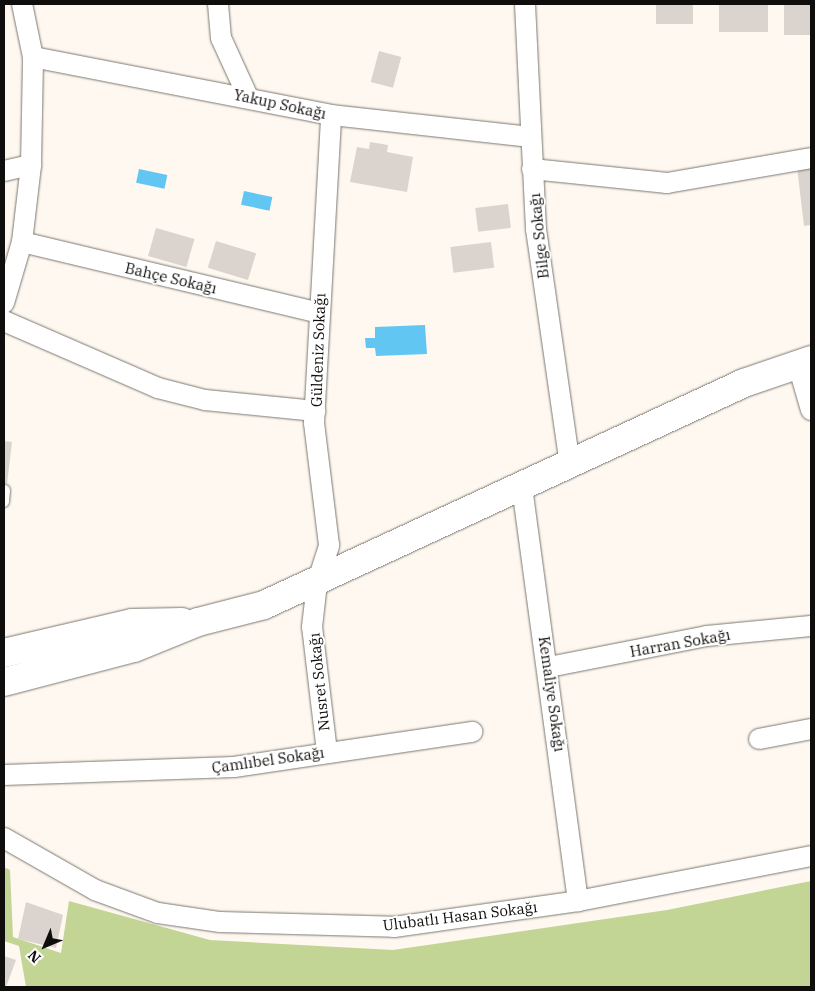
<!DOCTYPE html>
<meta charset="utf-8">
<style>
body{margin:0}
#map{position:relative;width:815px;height:991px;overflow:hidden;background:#fef8f1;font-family:"IBM Plex Serif",serif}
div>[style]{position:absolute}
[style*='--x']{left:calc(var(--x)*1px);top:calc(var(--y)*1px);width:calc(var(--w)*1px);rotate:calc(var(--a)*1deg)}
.green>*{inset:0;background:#c2d594}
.water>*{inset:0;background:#62c6f2;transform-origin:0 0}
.building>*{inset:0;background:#dbd3cd;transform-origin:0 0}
.roads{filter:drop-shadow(0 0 1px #7b7770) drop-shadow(0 0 1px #7b7770)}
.service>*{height:10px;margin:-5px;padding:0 5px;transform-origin:5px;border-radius:5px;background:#fff}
.minor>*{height:20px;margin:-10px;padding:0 10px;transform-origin:10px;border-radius:10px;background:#fff}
.secondary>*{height:28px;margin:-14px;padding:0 14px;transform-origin:14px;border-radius:14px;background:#fff}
span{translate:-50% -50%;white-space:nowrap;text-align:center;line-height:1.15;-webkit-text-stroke:4px #fff;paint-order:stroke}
.street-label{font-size:15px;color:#100e0c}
.frame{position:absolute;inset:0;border:5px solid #100e0c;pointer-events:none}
.north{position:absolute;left:20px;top:921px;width:50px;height:50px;-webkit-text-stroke:4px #fff;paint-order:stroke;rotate:225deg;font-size:14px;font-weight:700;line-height:20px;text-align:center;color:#100e0c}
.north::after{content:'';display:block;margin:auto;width:18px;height:22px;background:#100e0c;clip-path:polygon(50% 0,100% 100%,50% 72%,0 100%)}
</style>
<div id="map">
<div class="green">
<div style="clip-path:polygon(4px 867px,10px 870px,13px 937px,61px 953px,69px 901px,210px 940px,393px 950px,667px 910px,811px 881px,811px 987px,26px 987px,19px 946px,4px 941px)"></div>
</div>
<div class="water">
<div style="left:139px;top:169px;width:29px;height:14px;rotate:12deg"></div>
<div style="left:244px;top:191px;width:29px;height:14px;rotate:12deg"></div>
<div style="clip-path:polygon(425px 325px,427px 354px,376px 356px,375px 348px,366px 348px,365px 338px,375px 338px,375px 327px)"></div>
</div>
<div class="building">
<div style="left:656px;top:4px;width:37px;height:20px"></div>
<div style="left:719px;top:4px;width:49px;height:28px"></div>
<div style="left:784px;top:4px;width:27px;height:31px"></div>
<div style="left:379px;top:51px;width:23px;height:32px;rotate:15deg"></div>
<div style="clip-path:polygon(370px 142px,388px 145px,387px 152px,413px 157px,407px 192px,350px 182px,357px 147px,369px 149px)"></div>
<div style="clip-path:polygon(811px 166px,811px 225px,804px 226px,797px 167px)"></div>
<div style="left:508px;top:204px;width:24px;height:33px;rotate:83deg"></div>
<div style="left:156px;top:228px;width:40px;height:29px;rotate:16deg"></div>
<div style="left:216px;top:241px;width:42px;height:28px;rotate:17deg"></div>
<div style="left:491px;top:242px;width:26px;height:41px;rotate:83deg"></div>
<div style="clip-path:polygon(4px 441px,12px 442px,7px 484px,4px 484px)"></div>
<div style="clip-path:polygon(26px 902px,63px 915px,56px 948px,18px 939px)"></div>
<div style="clip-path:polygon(4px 956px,16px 960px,6px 987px,4px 987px)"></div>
</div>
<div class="roads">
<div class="service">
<div style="--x:4;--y:502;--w:12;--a:-85"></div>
</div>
<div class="minor">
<div style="--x:218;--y:4;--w:34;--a:85"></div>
<div style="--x:221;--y:38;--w:65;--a:65.4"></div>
<div style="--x:525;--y:4;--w:225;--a:87.2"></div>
<div style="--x:536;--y:229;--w:239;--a:81.8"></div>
<div style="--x:33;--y:57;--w:304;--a:11"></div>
<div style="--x:331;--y:115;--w:200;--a:6.3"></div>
<div style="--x:532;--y:169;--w:136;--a:5.9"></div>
<div style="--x:667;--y:183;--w:146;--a:-9.8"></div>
<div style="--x:4;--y:171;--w:28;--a:-13"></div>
<div style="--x:22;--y:242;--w:305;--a:13.4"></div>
<div style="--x:4;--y:303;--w:64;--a:-73.6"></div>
<div style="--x:22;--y:242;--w:78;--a:-83.3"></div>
<div style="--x:31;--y:165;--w:108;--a:-88.9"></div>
<div style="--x:33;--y:57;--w:54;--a:-101.7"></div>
<div style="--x:4;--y:321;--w:168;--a:23.5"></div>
<div style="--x:158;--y:388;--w:49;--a:14.3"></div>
<div style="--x:205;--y:400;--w:111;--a:5.7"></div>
<div style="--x:798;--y:365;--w:47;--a:73.9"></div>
<div style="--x:522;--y:487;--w:418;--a:82.3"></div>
<div style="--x:549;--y:667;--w:161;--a:-11.1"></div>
<div style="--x:707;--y:636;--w:104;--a:-5.5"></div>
<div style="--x:759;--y:739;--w:53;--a:-10.9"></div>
<div style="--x:327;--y:752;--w:126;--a:-96.8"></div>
<div style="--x:312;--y:627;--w:44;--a:-83.5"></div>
<div style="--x:317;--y:583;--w:40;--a:-72"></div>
<div style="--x:329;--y:545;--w:123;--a:-97"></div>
<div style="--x:314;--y:423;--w:308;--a:-86.8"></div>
<div style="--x:4;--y:775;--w:230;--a:-2"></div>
<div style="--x:234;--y:767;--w:241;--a:-8.4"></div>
<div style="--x:4;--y:838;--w:105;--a:29.7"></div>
<div style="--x:95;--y:890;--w:67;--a:20.1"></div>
<div style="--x:158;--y:913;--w:63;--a:8.3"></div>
<div style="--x:220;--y:922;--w:174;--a:1.6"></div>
<div style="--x:394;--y:927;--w:186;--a:-8"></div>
<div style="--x:578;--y:901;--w:237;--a:-10.9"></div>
</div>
<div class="secondary">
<div style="--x:4;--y:653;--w:131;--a:-13.2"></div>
<div style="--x:132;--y:623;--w:50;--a:-1.1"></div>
<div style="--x:4;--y:682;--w:134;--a:-14.7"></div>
<div style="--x:134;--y:648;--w:69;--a:-22.1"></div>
<div style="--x:198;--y:622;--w:68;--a:-14.4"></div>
<div style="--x:264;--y:605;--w:529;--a:-24.82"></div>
<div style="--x:744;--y:383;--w:71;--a:-18.9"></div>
</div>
</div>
<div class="street-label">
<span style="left:280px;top:104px;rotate:12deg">Yakup Sokağı</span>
<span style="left:539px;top:236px;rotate:-96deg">Bilge Sokağı</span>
<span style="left:171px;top:278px;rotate:13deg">Bahçe Sokağı</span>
<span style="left:318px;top:350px;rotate:-88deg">Güldeniz Sokağı</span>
<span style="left:680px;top:643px;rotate:-10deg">Harran Sokağı</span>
<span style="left:319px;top:682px;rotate:-96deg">Nusret Sokağı</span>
<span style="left:552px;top:694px;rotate:82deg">Kemaliye Sokağı</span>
<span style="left:268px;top:760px;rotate:-8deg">Çamlıbel Sokağı</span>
<span style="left:460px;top:916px;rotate:-7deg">Ulubatlı Hasan Sokağı</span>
</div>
<div class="frame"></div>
<div class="north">N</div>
</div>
